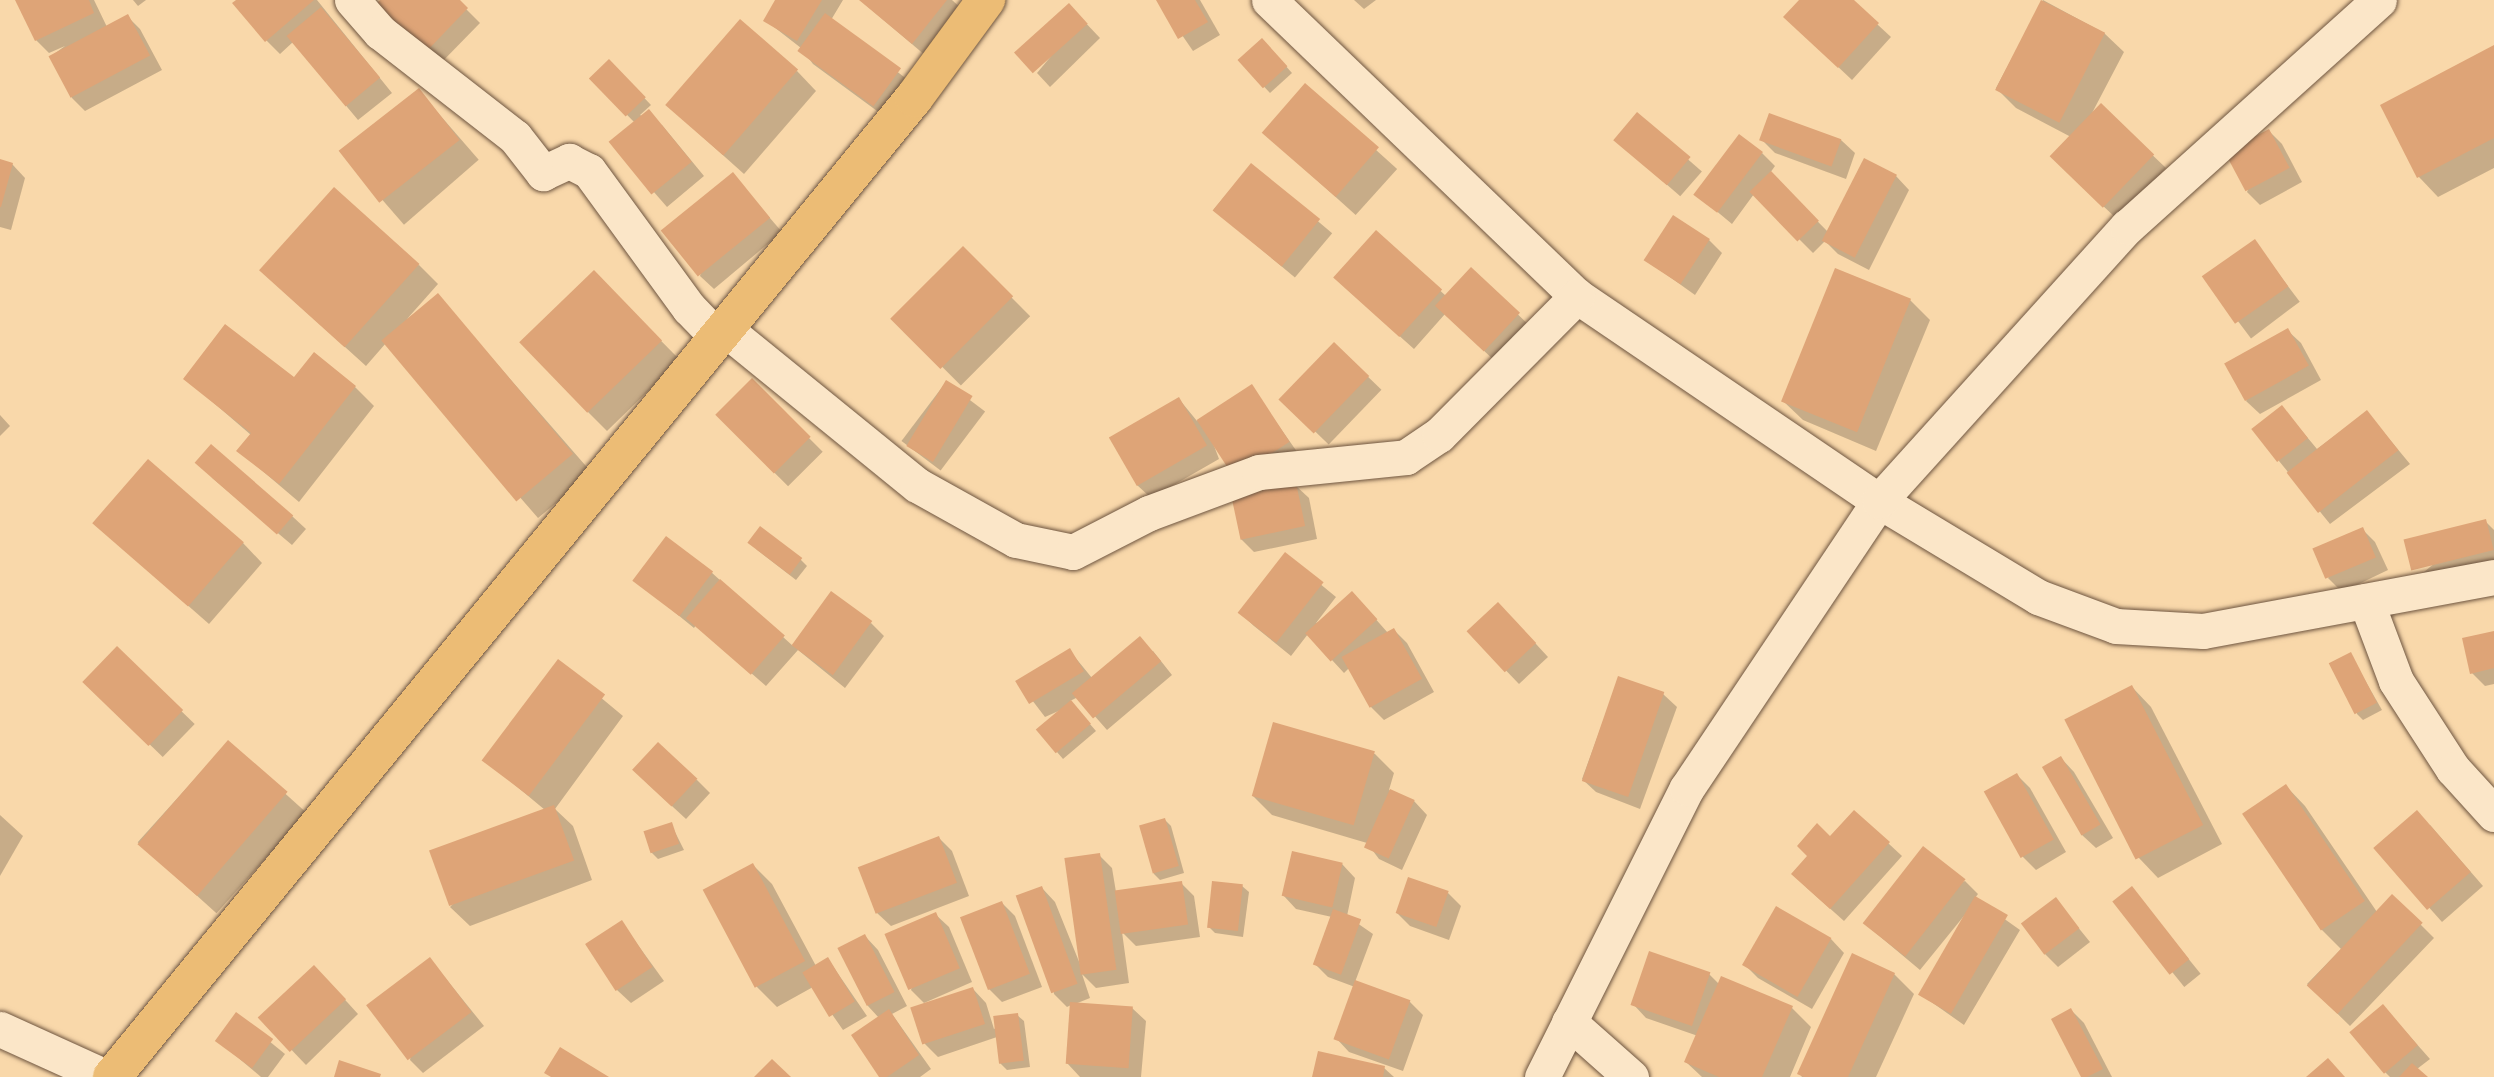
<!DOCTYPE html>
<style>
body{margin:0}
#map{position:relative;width:2494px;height:1077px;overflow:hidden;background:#f9d8aa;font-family:Cardo,serif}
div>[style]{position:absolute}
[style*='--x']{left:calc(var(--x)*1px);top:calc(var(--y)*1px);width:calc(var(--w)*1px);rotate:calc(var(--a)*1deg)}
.shadow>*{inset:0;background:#0003;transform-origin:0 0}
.building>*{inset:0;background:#dea477;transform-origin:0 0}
.roads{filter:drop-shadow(0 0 2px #6e5540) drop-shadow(0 0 2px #6e5540)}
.minor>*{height:35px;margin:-17.5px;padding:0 17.5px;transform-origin:17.5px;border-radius:17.5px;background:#fbe6c8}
.major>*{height:38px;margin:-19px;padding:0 19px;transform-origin:19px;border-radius:19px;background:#ecbc75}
span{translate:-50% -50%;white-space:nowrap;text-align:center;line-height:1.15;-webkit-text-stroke:7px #fbe6c8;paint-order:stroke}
</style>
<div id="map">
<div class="shadow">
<div style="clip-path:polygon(17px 0,94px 0,107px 27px,127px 16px,140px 29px,162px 70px,85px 111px,72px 98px,50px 57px,65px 46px,49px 53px,36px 40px)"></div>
<div style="clip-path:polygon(133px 0,146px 0,138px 6px)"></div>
<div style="clip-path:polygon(239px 0,317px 0,392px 93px,358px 120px,293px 42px,280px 54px,267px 41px,235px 3px)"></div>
<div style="clip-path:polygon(382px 0,457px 0,480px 23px,437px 67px)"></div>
<div style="clip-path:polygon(777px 0,843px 0,831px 20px,913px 84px,888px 119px,813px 64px,801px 48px,765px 20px)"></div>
<div style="clip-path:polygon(860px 0,952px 0,963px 10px,926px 56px)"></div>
<div style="clip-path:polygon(1158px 0,1200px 0,1220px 35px,1193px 51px)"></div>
<div style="clip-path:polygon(1354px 0,1376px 0,1364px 9px)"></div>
<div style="clip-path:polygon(1801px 0,1851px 0,1891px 37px,1852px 80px,1799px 30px)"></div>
<div style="clip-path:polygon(2043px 0,2104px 33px,2124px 52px,2091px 115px,2101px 106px,2166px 168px,2118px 220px,2065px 170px,2071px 137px,2016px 108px,1996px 88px)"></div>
<div style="clip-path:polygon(1082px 19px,1100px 38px,1050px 87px,1037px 73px)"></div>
<div style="clip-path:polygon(1268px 46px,1292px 73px,1270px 93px,1240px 61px)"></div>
<div style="clip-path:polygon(2494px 47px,2494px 168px,2438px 197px,2419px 177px,2382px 106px)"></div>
<div style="clip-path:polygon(609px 61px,651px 105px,640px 115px,662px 125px,704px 176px,667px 207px,611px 143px,635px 123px,591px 78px)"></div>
<div style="clip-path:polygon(797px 71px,816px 91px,744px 174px,667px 105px)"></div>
<div style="left:1305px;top:86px;width:124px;height:62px;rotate:42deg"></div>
<div style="left:419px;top:91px;width:91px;height:99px;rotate:49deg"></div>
<div style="left:1637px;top:115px;width:86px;height:33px;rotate:41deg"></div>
<div style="clip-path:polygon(2269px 131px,2282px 144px,2302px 182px,2260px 205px,2247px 192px)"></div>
<div style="clip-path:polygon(1762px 140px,1841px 140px,1855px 153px,1846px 179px,1775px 153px)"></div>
<div style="clip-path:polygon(1762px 153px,1775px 166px,1770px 173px,1829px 233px,1896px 176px,1909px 190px,1869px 270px,1838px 254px,1825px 241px,1813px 253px,1754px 194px,1732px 224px,1696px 194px)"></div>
<div style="clip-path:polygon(0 161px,12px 164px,25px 178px,11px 230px,0 227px)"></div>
<div style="left:1251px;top:165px;width:106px;height:58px;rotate:40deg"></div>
<div style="clip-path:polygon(733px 175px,782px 232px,714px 289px,700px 276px)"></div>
<div style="clip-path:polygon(1376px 232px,1446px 296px,1471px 269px,1532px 328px,1498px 364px,1445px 314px,1414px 349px,1348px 290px)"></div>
<div style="clip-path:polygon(1709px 240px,1722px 253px,1695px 295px,1646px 260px)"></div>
<div style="left:2254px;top:241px;width:76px;height:61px;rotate:53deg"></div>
<div style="left:963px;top:249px;width:95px;height:98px;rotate:45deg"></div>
<div style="clip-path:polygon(419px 265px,438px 284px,407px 319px,438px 296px,592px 473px,538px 518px,386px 343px,366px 366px,282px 290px)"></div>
<div style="clip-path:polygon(594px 273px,680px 360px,607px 431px,588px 412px)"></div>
<div style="clip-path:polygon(1910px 300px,1930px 320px,1876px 451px,1803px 420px,1783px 401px)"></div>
<div style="clip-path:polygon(2287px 330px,2301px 343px,2321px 380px,2260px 414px,2246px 401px)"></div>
<div style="left:1334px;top:344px;width:66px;height:76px;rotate:44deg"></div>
<div style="clip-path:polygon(186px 379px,294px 380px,355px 387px,374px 406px,299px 502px,239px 451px,251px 435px)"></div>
<div style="left:752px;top:381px;width:100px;height:49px;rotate:45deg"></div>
<div style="left:946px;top:382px;width:49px;height:74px;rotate:37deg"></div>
<div style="clip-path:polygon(1251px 386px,1300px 456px,1248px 490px,1213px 443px,1219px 459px,1151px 498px,1137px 485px,1179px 399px,1197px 421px)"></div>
<div style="clip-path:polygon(2282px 407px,2317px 449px,2367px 412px,2410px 464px,2330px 524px,2279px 461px)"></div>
<div style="clip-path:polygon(0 415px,10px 426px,0 436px)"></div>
<div style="clip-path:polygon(211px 477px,292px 516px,306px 529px,292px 545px)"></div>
<div style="clip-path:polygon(1295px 485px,1309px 498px,1317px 539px,1254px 552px,1241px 539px)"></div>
<div style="clip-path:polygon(2485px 521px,2494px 530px,2494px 568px,2418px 577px)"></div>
<div style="clip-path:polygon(95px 524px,243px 543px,262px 563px,209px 624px)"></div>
<div style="clip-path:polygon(2362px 529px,2375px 542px,2388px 570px,2342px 592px,2328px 578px)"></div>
<div style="clip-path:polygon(756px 549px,801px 560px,807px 566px,796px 580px)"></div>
<div style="clip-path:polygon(1285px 555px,1336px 597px,1316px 623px,1365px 607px,1388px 633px,1394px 630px,1407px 643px,1434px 692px,1384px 720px,1371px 707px,1349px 668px,1344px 673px,1308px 634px,1291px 656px,1254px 626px,1240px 613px)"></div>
<div style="clip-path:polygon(711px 572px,793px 646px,871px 623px,884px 636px,845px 688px,798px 650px,766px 686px,696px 625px,694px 628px,635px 580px)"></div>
<div style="clip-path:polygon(1511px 617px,1548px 657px,1519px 684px,1468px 631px)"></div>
<div style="clip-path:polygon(2494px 632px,2494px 684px,2485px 686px,2472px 673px)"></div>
<div style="left:117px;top:649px;width:108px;height:46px;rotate:44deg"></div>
<div style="clip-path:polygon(1070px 651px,1092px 678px,1153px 651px,1172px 675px,1107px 730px,1078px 697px,1070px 701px,1096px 731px,1063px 759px,1057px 752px,1063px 709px,1045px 717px,1019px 683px)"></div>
<div style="clip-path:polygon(2350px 654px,2382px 710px,2363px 720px,2357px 714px)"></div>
<div style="clip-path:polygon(558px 662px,623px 716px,555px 809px,573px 826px,592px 880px,470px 926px,450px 907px,545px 810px,485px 760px)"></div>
<div style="clip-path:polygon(1619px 678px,1663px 694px,1677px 707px,1640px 809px,1596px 792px,1582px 779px)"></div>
<div style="clip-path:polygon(2132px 687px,2151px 707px,2222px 844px,2158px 878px,2139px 858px,2067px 721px)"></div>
<div style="clip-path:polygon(1274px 724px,1375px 754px,1394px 773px,1389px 790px,1414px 801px,1427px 815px,1402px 870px,1379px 859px,1367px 843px,1272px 815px,1253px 796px)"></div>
<div style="left:228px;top:742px;width:106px;height:135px;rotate:42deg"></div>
<div style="clip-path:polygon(2061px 758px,2074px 772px,2113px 838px,2096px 848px,2082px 835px)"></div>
<div style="clip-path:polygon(2017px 775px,2030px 788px,2066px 852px,2036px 870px,2023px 857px)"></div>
<div style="clip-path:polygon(697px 780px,710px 793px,686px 819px,647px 783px)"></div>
<div style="clip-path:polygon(2286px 786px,2305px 806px,2377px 912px,2392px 896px,2434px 938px,2350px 1026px,2307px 984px,2341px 949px,2322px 930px,2244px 814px)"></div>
<div style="clip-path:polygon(0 815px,23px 836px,0 876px)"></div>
<div style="clip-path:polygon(1165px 820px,1171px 826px,1184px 873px,1160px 880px,1154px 874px,1141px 826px)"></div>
<div style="clip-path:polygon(671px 824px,684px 850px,658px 859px,651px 852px)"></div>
<div style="clip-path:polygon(2430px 825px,2483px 886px,2442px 922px,2376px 848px)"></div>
<div style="clip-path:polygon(939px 838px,952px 851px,969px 896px,891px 926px,877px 913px)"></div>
<div style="clip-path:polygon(1830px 838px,1888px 843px,1902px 856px,1844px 921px,1806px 887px)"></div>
<div style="clip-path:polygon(1099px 855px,1112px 868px,1116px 892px,1181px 883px,1194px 896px,1200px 937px,1136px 946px,1122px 932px,1129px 983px,1096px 988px,1082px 974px,1090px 998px,1075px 1004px,1132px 1008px,1146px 1021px,1141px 1077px,1080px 1077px,1067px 1063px,1071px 1005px,1067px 1007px,1054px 994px,1042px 888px,1055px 902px,1082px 969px)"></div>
<div style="clip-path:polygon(1342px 864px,1355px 878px,1347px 916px,1373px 934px,1355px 982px,1410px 1002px,1423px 1015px,1403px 1071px,1349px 1052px,1336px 1038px,1355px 987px,1328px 977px,1315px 964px,1332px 917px,1296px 909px,1283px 895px)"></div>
<div style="clip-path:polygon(753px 865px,772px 884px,816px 966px,828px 959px,867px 1016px,843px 1030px,813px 987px,777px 1007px,757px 987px)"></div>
<div style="clip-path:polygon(1965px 881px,1978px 894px,1975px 898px,2020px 930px,1964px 1025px,1920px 994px,1972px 906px,1920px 970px,1865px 924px)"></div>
<div style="clip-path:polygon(1242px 886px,1249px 892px,1243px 937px,1215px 933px,1209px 927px)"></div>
<div style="left:2132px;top:889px;width:109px;height:21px;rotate:51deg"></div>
<div style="clip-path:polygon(1448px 893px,1461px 906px,1449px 940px,1410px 926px,1397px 913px)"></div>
<div style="clip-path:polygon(2055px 899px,2090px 942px,2058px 967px,2045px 954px)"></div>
<div style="clip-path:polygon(1002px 903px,1015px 916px,1042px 987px,1002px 1002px,989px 989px)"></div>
<div style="clip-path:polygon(935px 914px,949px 927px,972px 982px,924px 1003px,911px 990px)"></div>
<div style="clip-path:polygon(622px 923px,664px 981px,631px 1003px,617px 990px)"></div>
<div style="clip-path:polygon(865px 936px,878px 950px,907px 1006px,892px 1014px,931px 1069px,920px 1077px,881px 1077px,879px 1018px,868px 1006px)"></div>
<div style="clip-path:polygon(1831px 939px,1844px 953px,1812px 1009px,1758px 978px,1745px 965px)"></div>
<div style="clip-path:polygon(430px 959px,484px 1026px,423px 1073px,410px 1060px)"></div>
<div style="clip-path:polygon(1709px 974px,1719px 984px,1792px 1008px,1811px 1027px,1790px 1077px,1702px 1077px,1686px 1062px,1698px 1036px,1646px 1018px,1633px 1004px)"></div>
<div style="clip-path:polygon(1894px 974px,1914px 994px,1876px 1077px,1802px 1077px,1799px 1073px)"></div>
<div style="clip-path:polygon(327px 980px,358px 1014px,306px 1065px,261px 1018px)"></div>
<div style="clip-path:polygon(973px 989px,986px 1003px,994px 1029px,1017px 1015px,1024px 1021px,1030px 1067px,1007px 1070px,1000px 1063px,997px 1037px,938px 1057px,925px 1044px,914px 1010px)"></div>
<div style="clip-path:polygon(2383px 1006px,2430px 1059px,2417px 1069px,2425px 1077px,2390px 1077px,2385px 1072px)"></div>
<div style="clip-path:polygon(2071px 1010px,2084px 1023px,2112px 1077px,2083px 1077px)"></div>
<div style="clip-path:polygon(237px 1015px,285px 1054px,268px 1077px,261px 1077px,217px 1040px)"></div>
<div style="clip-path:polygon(1384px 1068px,1394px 1077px,1314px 1077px)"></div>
</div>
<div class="building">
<div style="clip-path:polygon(15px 0,89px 0,94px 13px,35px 41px)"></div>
<div style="clip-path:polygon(236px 0,314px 0,265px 42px,232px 3px)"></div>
<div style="clip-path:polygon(380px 0,460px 0,468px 8px,423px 55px,374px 6px)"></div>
<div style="clip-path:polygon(775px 0,822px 0,797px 41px,763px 21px)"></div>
<div style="clip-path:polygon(859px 0,947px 0,912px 44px)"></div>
<div style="clip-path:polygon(1156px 0,1195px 0,1208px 22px,1178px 39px)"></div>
<div style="clip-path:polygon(1799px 0,1854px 0,1879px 23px,1838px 68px,1783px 17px)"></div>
<div style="left:2041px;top:0;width:72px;height:101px;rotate:27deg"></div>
<div style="left:1069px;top:3px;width:28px;height:74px;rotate:48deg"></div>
<div style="left:321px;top:7px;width:92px;height:45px;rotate:50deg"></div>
<div style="left:825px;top:13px;width:94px;height:47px;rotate:36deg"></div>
<div style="left:128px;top:14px;width:47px;height:90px;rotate:62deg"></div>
<div style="left:740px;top:19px;width:77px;height:114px;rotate:41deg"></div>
<div style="left:1262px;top:38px;width:38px;height:33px;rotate:48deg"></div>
<div style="clip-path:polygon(2494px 45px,2494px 138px,2417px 178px,2380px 105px)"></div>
<div style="left:609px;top:59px;width:53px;height:28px;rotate:46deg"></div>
<div style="left:1305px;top:83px;width:98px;height:66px;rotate:41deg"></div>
<div style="left:419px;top:88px;width:66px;height:102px;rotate:52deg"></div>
<div style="left:2101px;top:103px;width:74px;height:74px;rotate:44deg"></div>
<div style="left:649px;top:109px;width:68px;height:52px;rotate:51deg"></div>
<div style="left:1637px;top:112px;width:70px;height:37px;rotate:40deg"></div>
<div style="left:1769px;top:113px;width:77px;height:29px;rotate:20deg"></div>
<div style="left:2269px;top:129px;width:44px;height:50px;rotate:62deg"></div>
<div style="left:1739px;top:134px;width:30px;height:76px;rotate:37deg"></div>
<div style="left:1864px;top:158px;width:37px;height:93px;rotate:27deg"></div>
<div style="clip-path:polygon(0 159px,13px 163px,1px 207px,0 207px)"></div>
<div style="left:1251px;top:163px;width:89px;height:61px;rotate:39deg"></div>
<div style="left:1771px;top:171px;width:69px;height:30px;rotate:46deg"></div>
<div style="left:733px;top:172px;width:59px;height:93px;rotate:51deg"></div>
<div style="left:334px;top:187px;width:115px;height:112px;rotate:42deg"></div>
<div style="left:1673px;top:215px;width:44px;height:54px;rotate:33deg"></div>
<div style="left:1376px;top:230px;width:89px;height:64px;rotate:42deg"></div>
<div style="left:2255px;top:239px;width:58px;height:65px;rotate:55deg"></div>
<div style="left:963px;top:246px;width:71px;height:103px;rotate:45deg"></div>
<div style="left:1471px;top:267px;width:67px;height:53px;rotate:43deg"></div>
<div style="left:1835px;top:268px;width:82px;height:144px;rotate:22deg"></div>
<div style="left:594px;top:270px;width:98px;height:104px;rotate:46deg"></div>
<div style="left:438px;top:293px;width:210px;height:74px;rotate:50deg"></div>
<div style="clip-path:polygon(225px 324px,294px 377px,314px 352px,356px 386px,279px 484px,236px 451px,251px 433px,183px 379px)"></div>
<div style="left:2288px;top:328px;width:43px;height:73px;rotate:61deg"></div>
<div style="left:1334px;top:342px;width:49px;height:80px;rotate:44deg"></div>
<div style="left:752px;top:378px;width:83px;height:52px;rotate:45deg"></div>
<div style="left:946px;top:380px;width:31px;height:77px;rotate:31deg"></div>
<div style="left:1252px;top:384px;width:69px;height:66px;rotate:57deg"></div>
<div style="left:1179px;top:397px;width:56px;height:81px;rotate:60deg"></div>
<div style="left:2282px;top:405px;width:42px;height:39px;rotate:52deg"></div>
<div style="left:2367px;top:410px;width:51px;height:102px;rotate:52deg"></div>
<div style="left:211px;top:444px;width:109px;height:25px;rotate:41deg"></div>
<div style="left:148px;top:459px;width:127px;height:85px;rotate:41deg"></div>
<div style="left:1296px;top:483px;width:44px;height:66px;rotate:78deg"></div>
<div style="left:2486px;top:519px;width:32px;height:85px;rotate:76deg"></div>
<div style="left:760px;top:526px;width:53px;height:21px;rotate:37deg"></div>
<div style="left:2363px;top:527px;width:33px;height:55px;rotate:67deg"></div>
<div style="left:666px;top:536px;width:59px;height:56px;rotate:37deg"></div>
<div style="left:1285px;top:552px;width:49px;height:77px;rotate:38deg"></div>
<div style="left:720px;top:579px;width:86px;height:52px;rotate:41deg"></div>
<div style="left:831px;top:591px;width:51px;height:67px;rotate:36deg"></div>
<div style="left:1352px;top:591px;width:38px;height:63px;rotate:48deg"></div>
<div style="left:1498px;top:602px;width:56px;height:43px;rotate:47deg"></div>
<div style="left:1394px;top:628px;width:58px;height:60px;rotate:61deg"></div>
<div style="clip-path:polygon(2494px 631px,2494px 668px,2470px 674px,2462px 638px)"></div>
<div style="left:1140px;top:636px;width:33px;height:89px;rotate:50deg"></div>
<div style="left:117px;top:646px;width:92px;height:50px;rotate:44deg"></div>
<div style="left:1070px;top:648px;width:27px;height:64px;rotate:59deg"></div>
<div style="left:2351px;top:652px;width:57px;height:25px;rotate:63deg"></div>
<div style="left:558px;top:659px;width:59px;height:127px;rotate:37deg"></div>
<div style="left:1618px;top:676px;width:49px;height:111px;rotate:19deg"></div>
<div style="left:2132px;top:685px;width:157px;height:76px;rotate:63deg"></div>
<div style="left:1071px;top:700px;width:31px;height:46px;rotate:50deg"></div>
<div style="left:1273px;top:722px;width:106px;height:77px;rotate:16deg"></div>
<div style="left:228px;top:740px;width:79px;height:138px;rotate:41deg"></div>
<div style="left:658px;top:742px;width:54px;height:38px;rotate:43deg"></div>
<div style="left:2061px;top:756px;width:79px;height:22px;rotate:60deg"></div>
<div style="left:2017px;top:773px;width:76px;height:38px;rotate:61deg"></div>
<div style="left:2286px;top:784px;width:141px;height:53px;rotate:56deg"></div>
<div style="left:1390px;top:789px;width:27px;height:64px;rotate:24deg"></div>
<div style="left:554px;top:805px;width:59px;height:133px;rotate:70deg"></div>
<div style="clip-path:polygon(1854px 810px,1890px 842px,1830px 909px,1791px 874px,1807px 856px,1797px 846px,1817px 823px,1830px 836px)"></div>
<div style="left:2417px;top:810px;width:82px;height:58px;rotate:49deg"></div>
<div style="left:1165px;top:818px;width:50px;height:27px;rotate:74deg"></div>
<div style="left:672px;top:822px;width:23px;height:30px;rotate:72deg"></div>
<div style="left:939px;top:836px;width:50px;height:87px;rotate:69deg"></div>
<div style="left:1923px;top:846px;width:54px;height:98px;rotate:38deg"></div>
<div style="left:1292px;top:851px;width:52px;height:46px;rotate:13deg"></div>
<div style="left:1100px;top:853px;width:118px;height:36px;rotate:82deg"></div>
<div style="left:753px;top:863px;width:111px;height:57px;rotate:62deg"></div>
<div style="left:1408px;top:877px;width:43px;height:38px;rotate:19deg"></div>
<div style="left:1182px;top:881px;width:44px;height:68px;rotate:82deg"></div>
<div style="left:1212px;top:881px;width:31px;height:47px;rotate:6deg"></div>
<div style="left:1042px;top:886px;width:104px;height:28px;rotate:70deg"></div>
<div style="left:2132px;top:886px;width:93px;height:25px;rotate:52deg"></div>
<div style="left:2392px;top:894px;width:42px;height:125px;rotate:43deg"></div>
<div style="left:1975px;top:896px;width:38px;height:114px;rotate:30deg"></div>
<div style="left:2056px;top:897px;width:39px;height:44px;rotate:53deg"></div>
<div style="left:1002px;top:901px;width:78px;height:45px;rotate:69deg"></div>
<div style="left:1776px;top:906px;width:64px;height:68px;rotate:30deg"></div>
<div style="left:1333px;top:909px;width:30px;height:59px;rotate:20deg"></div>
<div style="left:936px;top:912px;width:61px;height:56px;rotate:67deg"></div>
<div style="left:622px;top:920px;width:56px;height:44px;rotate:57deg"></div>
<div style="left:865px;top:934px;width:65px;height:31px;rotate:63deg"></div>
<div style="left:1649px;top:951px;width:65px;height:57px;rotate:19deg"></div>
<div style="clip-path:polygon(1852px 953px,1895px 973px,1848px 1077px,1804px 1077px,1797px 1074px)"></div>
<div style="left:430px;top:957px;width:69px;height:80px;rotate:53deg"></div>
<div style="left:828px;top:957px;width:52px;height:30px;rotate:59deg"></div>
<div style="left:314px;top:965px;width:47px;height:77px;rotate:47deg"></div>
<div style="clip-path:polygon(1721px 976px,1793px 1006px,1762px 1077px,1719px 1077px,1684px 1062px)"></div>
<div style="left:1355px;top:980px;width:59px;height:63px;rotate:20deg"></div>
<div style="left:973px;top:987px;width:39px;height:66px;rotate:72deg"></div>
<div style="left:1070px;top:1002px;width:63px;height:62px;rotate:4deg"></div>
<div style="left:2383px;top:1004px;width:54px;height:44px;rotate:50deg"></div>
<div style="clip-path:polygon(2071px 1008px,2103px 1069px,2087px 1077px,2081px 1077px,2051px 1019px)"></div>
<div style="clip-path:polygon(889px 1009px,919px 1055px,887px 1077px,879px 1077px,851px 1035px)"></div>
<div style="left:236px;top:1012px;width:46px;height:36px;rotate:36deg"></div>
<div style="left:1018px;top:1013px;width:48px;height:25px;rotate:83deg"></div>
<div style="clip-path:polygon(560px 1047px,609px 1077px,551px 1077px,544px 1073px)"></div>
<div style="clip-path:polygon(1318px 1051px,1385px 1066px,1383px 1077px,1312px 1077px)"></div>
<div style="clip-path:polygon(2328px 1058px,2345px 1077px,2306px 1077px)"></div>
<div style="clip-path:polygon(772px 1059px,791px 1077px,754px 1077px)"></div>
<div style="clip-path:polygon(339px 1060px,381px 1074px,380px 1077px,334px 1077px)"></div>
<div style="clip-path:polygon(2412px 1063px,2428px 1077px,2399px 1077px)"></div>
</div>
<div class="roads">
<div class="minor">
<div style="--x:352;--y:0;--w:43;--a:48.8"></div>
<div style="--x:380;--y:32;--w:171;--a:37.9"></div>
<div style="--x:515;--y:137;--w:46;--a:52.1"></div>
<div style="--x:543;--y:173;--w:29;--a:-25"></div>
<div style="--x:569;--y:161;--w:22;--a:27"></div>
<div style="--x:589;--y:171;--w:170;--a:53.9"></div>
<div style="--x:689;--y:308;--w:42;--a:46"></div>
<div style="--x:1269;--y:0;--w:427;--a:43.9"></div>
<div style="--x:1577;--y:296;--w:365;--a:34.2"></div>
<div style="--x:1879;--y:501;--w:186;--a:31.1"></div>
<div style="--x:2038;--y:597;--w:83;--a:20.4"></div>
<div style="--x:2116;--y:626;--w:87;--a:3.3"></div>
<div style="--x:2203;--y:631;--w:296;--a:-10.5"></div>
<div style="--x:725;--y:329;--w:247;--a:39.1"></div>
<div style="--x:917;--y:485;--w:113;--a:29.1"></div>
<div style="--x:1016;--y:540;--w:58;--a:11.9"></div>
<div style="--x:1073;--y:552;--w:85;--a:-27.2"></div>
<div style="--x:1149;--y:513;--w:117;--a:-20.4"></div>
<div style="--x:1259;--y:472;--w:148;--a:-5.8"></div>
<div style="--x:1406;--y:457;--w:40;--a:-34"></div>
<div style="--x:1439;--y:435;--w:196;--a:-45.2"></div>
<div style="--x:2366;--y:601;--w:85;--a:69.4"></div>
<div style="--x:2396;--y:681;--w:105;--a:57.1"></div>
<div style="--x:2453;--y:769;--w:61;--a:47.7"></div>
<div style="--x:1569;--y:1022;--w:83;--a:41.6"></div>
<div style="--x:0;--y:1029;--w:116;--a:24.4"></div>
<div style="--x:1542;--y:1077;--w:323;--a:-63.4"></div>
<div style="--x:1687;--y:788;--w:345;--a:-56.2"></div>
<div style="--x:1879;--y:501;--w:370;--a:-47.9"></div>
<div style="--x:2127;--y:227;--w:339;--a:-42"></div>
</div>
<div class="major">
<div style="--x:112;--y:1077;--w:1266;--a:-50.68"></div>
<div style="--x:914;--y:98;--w:122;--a:-53.7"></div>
</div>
</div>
</div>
